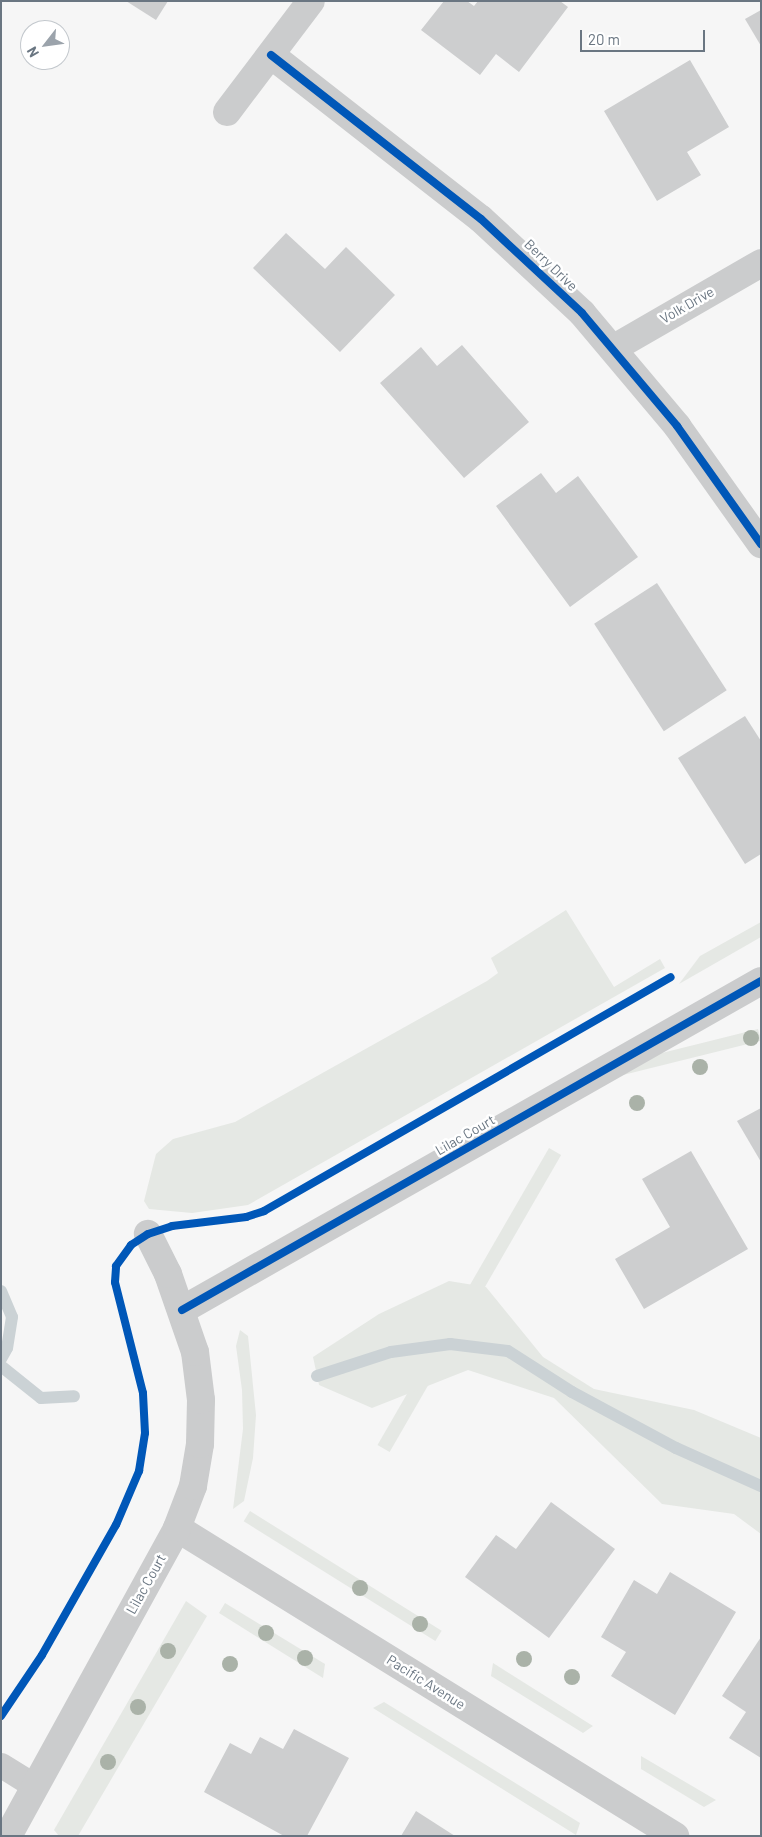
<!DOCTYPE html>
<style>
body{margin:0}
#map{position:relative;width:762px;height:1837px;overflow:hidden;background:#f6f6f6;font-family:Barlow,sans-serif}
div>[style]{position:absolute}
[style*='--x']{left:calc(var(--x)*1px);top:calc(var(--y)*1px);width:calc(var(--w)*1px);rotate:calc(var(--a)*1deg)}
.green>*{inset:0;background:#e5e8e4;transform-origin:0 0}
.stream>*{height:12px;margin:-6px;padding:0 6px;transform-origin:6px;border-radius:6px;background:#cbd2d5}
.building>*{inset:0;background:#cdcecf;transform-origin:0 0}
.lane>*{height:25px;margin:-12.5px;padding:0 12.5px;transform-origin:12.5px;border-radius:12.5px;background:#cbcccd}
.street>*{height:28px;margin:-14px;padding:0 14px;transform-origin:14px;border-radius:14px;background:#cbcccd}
.cycleway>*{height:8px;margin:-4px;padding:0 4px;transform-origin:4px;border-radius:4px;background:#0057b8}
.trees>*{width:16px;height:16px;margin:-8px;border-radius:50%;background:#aab2a8}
span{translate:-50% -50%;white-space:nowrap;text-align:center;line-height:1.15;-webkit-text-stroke:5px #fff;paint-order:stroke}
.street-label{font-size:14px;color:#6a7682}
.frame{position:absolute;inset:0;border:2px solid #6a7682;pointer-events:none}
.north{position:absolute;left:20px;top:20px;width:50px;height:50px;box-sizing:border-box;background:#fff;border:1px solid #c3c8cd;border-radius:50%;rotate:240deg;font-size:14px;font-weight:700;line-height:20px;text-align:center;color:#6a7682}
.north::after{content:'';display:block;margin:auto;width:18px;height:22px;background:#9ba3ab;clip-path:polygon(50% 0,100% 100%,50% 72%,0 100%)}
.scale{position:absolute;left:580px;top:30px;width:125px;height:22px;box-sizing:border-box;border:2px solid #6a7682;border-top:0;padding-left:6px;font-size:15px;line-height:18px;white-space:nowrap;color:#6a7682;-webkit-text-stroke:4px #fff;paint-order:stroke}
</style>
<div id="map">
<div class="green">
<div style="clip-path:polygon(566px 910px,614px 987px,660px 959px,665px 968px,248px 1205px,192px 1213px,149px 1209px,144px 1201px,156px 1154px,173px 1139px,235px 1122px,487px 981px,498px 973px,491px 958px)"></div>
<div style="clip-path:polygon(761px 922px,761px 937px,679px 984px,700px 956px)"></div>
<div style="left:758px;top:1029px;width:12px;height:166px;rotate:76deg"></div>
<div style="left:549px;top:1148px;width:14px;height:343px;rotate:30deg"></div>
<div style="clip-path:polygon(449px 1281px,486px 1287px,543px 1357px,594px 1389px,694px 1410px,761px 1438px,761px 1534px,734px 1514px,662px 1504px,554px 1398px,468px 1370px,372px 1408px,319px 1385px,313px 1357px,379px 1314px)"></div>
<div style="clip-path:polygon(240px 1330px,248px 1336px,256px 1415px,253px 1458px,244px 1501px,233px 1509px,243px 1429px,242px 1390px,236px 1346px)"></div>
<div style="left:250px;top:1511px;width:226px;height:12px;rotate:32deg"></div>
<div style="clip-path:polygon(186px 1601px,207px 1616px,78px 1836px,59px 1836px,54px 1830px)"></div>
<div style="clip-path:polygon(225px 1603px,325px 1664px,323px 1678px,219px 1613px)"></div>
<div style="clip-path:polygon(493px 1663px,593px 1726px,583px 1733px,491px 1676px)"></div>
<div style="clip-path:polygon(384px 1702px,580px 1823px,576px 1835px,373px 1708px)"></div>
<div style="clip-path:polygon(641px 1756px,716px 1800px,704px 1807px,641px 1769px)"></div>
</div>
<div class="stream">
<div style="--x:1;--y:1291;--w:28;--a:67"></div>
<div style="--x:12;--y:1317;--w:31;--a:99"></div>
<div style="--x:7;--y:1348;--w:13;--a:119"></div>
<div style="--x:1;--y:1366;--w:51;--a:38.7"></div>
<div style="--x:41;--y:1398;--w:33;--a:-3"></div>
<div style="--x:317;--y:1376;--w:78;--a:-18"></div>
<div style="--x:391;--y:1352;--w:60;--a:-7.7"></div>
<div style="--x:450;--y:1344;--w:58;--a:6.9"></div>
<div style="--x:508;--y:1351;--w:76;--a:32.6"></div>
<div style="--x:572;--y:1392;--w:118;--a:28.3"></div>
<div style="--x:676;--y:1448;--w:93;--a:24.1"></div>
</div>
<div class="building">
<div style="clip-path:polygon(126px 1px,168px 1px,156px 20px)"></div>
<div style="clip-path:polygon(444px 1px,467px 1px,474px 6px,478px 1px,560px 1px,568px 7px,519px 72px,496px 54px,480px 75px,421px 30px)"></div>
<div style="clip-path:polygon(761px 10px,761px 46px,745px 19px)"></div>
<div style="clip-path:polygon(690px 60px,729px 127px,687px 152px,701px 175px,657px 201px,604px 111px)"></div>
<div style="clip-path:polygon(286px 233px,325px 269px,346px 247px,395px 295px,340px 352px,253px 268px)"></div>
<div style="clip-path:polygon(462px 345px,529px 422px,464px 478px,380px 383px,421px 347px,437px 366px)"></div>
<div style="clip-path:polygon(541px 473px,556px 493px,578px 476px,638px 557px,570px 607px,496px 506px)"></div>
<div style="left:657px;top:583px;width:128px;height:75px;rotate:57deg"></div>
<div style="clip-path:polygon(745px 716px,761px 741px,761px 854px,745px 864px,678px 758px)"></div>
<div style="clip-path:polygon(761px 1108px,761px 1162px,737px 1121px)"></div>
<div style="clip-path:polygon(691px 1151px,748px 1249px,644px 1309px,615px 1259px,670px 1227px,642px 1179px)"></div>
<div style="clip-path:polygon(551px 1502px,615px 1549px,549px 1638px,465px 1577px,496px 1535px,516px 1549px)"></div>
<div style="clip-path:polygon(670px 1572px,736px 1612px,675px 1715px,611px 1676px,626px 1652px,601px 1637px,634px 1580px,657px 1594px)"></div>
<div style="clip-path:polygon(761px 1637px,761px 1758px,729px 1738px,746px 1712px,722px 1696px)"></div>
<div style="clip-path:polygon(294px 1729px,349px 1758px,307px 1836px,284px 1836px,204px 1792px,230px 1743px,251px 1754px,260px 1737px,283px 1749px)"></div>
<div style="clip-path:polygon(416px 1811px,455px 1836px,401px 1836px)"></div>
</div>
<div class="lane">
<div style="--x:1;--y:1765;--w:40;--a:32"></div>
</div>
<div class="street">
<div style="--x:271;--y:55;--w:266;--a:38"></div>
<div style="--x:481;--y:219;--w:138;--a:42.9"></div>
<div style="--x:582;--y:313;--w:148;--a:49.9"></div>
<div style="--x:677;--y:426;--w:145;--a:54.6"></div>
<div style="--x:227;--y:112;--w:139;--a:-52.9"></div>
<div style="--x:614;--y:348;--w:170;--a:-30"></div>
<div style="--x:182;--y:1310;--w:666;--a:-29.61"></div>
<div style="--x:177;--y:1528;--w:586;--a:31.74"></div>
<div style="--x:8;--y:1836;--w:351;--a:-61.2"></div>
<div style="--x:177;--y:1528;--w:45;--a:-69.1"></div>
<div style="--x:193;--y:1486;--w:43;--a:-80.5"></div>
<div style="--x:200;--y:1444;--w:44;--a:-88.7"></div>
<div style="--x:201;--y:1400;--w:48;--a:-97.1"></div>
<div style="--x:195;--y:1352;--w:83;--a:-109.1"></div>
<div style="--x:168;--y:1274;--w:45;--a:-116.6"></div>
</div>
<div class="cycleway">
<div style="--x:271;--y:55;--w:266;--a:38"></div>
<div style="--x:481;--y:219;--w:138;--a:42.9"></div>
<div style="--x:582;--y:313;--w:148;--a:49.9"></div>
<div style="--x:677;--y:426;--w:145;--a:54.6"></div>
<div style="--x:182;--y:1310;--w:666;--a:-29.61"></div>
<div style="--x:1;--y:1716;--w:73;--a:-56.1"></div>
<div style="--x:42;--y:1655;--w:150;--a:-60.4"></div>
<div style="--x:116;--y:1525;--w:59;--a:-66.9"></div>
<div style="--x:139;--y:1471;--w:38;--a:-81"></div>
<div style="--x:145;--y:1433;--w:40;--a:-92.9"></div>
<div style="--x:143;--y:1393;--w:114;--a:-104.2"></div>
<div style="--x:115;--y:1282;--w:16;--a:-86"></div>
<div style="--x:116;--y:1266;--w:26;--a:-54"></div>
<div style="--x:131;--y:1245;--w:20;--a:-33"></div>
<div style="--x:148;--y:1234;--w:25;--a:-18"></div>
<div style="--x:172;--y:1226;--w:75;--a:-6.9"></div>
<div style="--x:246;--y:1217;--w:19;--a:-18"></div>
<div style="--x:264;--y:1211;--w:469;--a:-29.9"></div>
</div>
<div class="trees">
<div style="left:751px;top:1038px"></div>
<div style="left:700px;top:1067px"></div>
<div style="left:637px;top:1103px"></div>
<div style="left:360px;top:1588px"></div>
<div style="left:420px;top:1624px"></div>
<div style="left:266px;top:1633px"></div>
<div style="left:168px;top:1651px"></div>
<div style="left:305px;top:1658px"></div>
<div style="left:524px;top:1659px"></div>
<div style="left:230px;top:1664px"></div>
<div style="left:572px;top:1677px"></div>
<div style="left:138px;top:1707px"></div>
<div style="left:108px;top:1762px"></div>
</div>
<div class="street-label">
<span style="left:551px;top:265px;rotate:44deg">Berry Drive</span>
<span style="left:687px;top:305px;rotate:-30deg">Volk Drive</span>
<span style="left:465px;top:1135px;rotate:-30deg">Lilac Court</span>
<span style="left:146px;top:1584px;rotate:-61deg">Lilac Court</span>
<span style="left:426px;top:1682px;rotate:32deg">Pacific Avenue</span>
</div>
<div class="frame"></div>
<div class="north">N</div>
<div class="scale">20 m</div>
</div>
